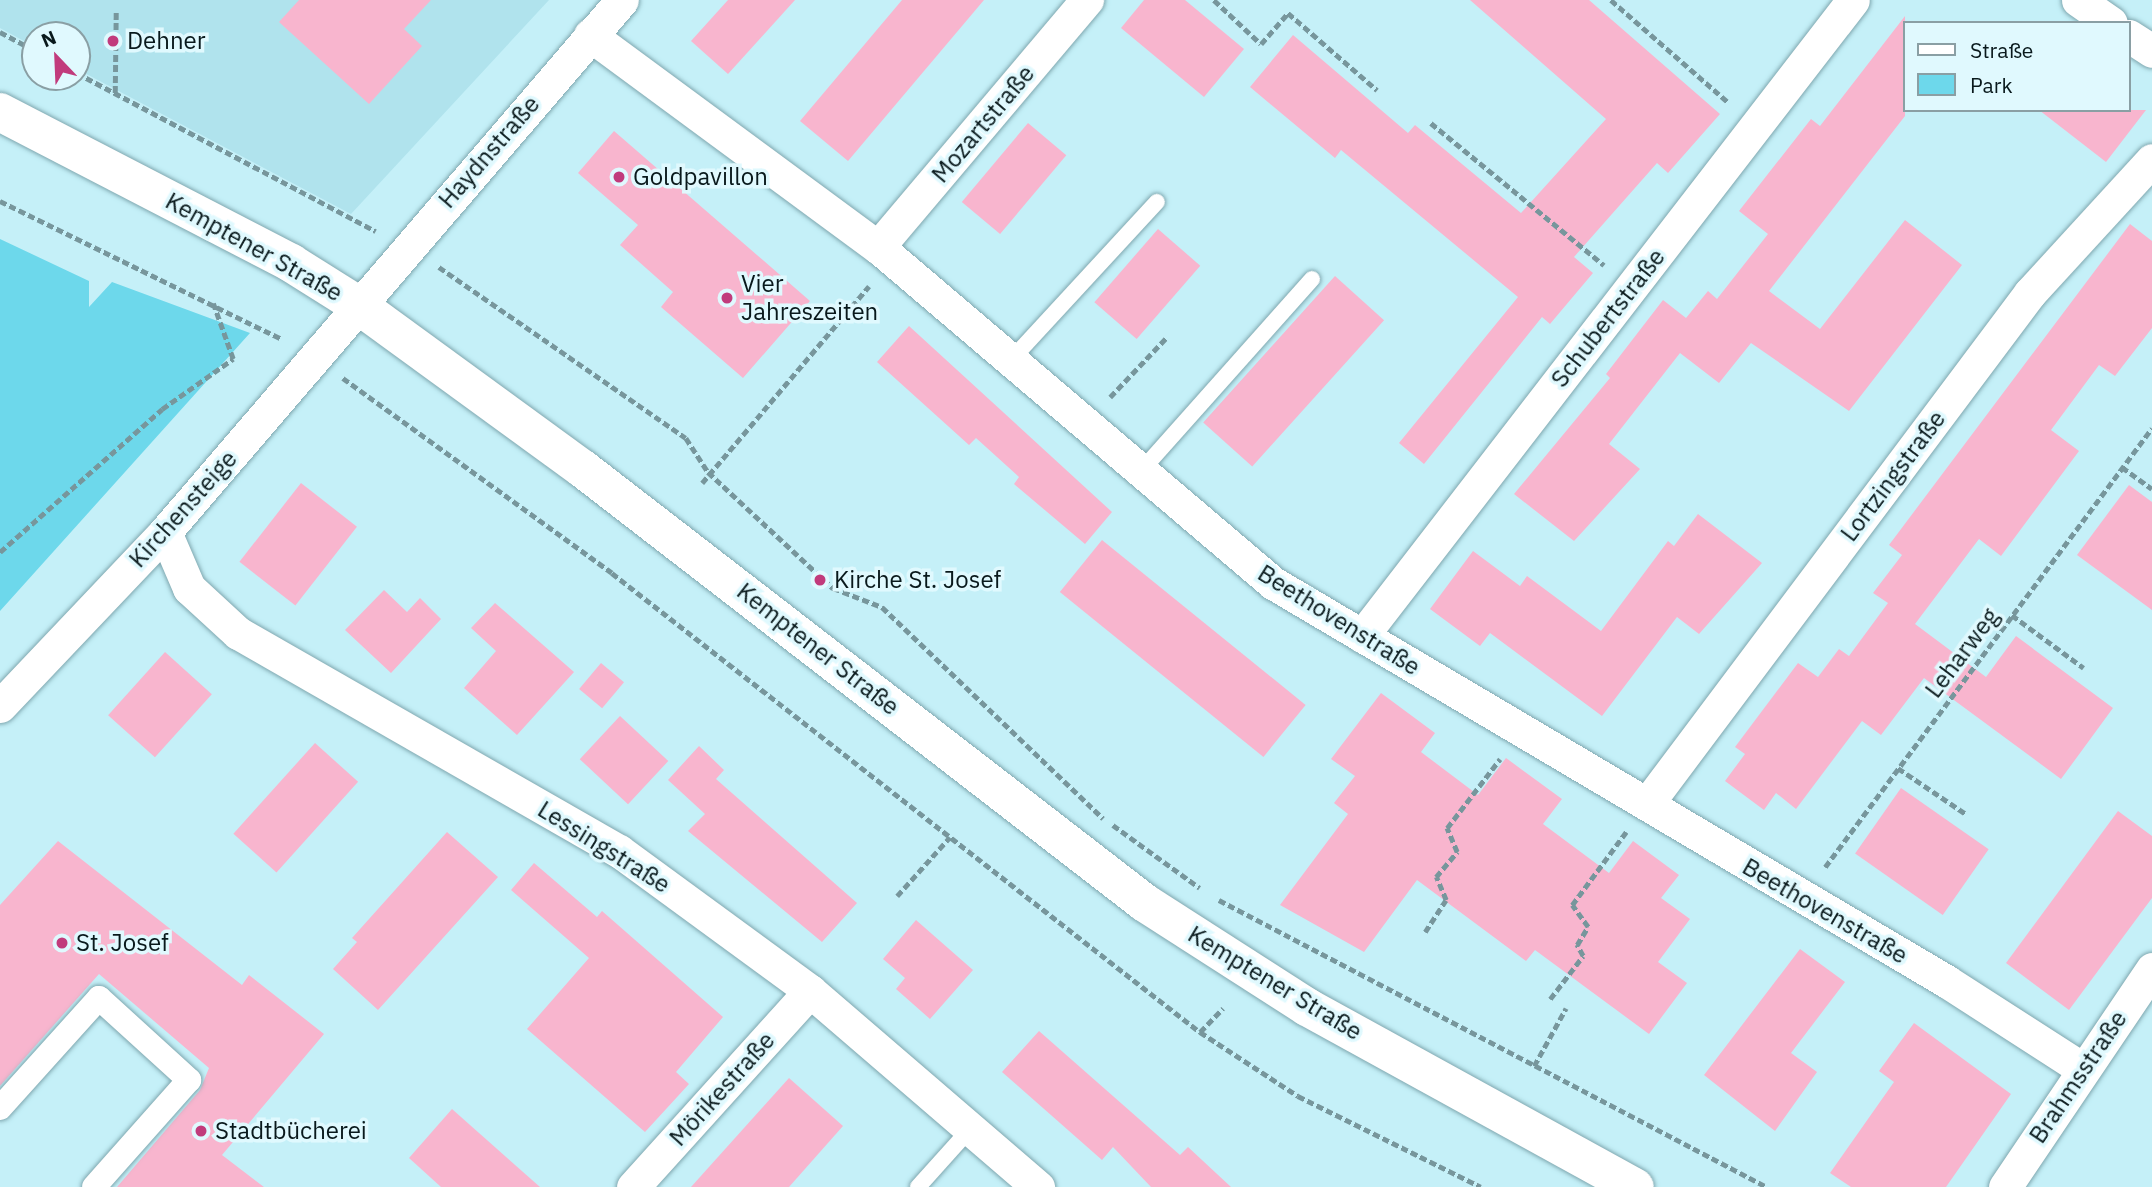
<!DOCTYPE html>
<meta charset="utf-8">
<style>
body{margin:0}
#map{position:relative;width:2152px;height:1187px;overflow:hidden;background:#c5f0f8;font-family:"IBM Plex Sans",sans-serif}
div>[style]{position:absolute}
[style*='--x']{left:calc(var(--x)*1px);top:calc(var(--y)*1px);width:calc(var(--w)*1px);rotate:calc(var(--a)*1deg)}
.built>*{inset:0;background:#b0e3ed}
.green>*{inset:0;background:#6dd8eb}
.building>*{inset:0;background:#f8b5ce;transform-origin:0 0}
.path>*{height:4.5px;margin-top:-2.25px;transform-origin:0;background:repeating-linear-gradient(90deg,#77969c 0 7px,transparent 0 10.5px)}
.roads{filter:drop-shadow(0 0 2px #7fa7af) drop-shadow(0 0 2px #7fa7af)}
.service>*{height:16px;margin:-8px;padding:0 8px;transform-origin:8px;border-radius:8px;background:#fff}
.pedestrian>*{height:24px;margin:-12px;padding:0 12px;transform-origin:12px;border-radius:12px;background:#fff}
.minor>*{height:33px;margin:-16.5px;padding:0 16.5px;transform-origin:16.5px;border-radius:16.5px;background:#fff}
.secondary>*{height:38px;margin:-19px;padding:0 19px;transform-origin:19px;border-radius:19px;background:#fff}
.dots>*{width:19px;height:19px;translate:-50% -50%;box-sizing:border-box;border:4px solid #e0f9fe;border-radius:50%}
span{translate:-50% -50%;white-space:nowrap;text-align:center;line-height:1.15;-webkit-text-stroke:7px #e0f9fe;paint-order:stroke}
.poi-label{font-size:24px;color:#09191c}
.left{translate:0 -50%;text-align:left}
.street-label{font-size:24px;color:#09191c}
.legend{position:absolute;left:1903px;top:21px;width:228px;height:91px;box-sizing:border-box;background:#e0f9fe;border:2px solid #8a9fa4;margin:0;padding:9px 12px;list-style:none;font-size:21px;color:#09191c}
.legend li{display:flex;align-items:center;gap:14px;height:35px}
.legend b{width:35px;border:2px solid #8a9fa4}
.north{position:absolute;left:21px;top:21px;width:70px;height:70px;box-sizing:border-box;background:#e0f9fe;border:2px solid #8a9fa4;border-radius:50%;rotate:337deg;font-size:19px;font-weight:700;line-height:28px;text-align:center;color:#09191c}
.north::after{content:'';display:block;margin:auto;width:24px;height:32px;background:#c13b7c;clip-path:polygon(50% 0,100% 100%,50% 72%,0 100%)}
</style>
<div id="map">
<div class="built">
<div style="clip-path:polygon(0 0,549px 0,351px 214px,77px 69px,77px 35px,35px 35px,35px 47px,0 28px)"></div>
</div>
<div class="green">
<div style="clip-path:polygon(0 239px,89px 281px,89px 307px,112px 282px,250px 333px,0 611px)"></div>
</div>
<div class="building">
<div style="clip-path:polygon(299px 0,431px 0,404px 29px,422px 46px,369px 104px,279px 22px)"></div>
<div style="clip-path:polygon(728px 0,795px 0,728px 74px,691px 41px)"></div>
<div style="clip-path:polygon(902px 0,984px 0,848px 161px,800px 121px)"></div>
<div style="clip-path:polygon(1144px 0,1185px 0,1244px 49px,1204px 97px,1121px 28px)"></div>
<div style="clip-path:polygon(1470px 0,1589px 0,1720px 114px,1668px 173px,1657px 163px,1574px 257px,1593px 273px,1550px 324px,1542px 317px,1424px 464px,1399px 443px,1518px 297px,1341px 150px,1335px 158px,1250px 87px,1293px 35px,1408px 133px,1415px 125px,1521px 213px,1606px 119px)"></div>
<div style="clip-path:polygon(1905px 16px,1905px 116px,1769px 291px,1820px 329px,1905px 220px,1962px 265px,1849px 411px,1751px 343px,1719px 383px,1680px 353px,1609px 444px,1640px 469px,1574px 541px,1514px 494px,1610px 378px,1606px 374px,1663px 300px,1686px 318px,1708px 291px,1717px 299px,1768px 234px,1739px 211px,1811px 119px,1820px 126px)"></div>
<div style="clip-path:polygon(2039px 110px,2146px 110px,2106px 162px)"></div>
<div style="left:1028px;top:123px;width:50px;height:103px;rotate:40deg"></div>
<div style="clip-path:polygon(614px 131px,810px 301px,743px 378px,661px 307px,673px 292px,620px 245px,638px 225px,578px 173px)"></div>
<div style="clip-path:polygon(2130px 224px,2152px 241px,2152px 328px,2115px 376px,2099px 365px,2051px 430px,2079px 451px,2001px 556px,1979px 539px,1915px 624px,1986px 677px,2016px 636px,2113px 708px,2061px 779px,1924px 678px,1881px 735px,1862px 721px,1796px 809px,1776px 793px,1764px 810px,1725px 781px,1745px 754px,1735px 747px,1798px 663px,1818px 677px,1839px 649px,1849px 656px,1888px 603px,1873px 593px,1902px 555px,1889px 545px)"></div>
<div style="left:1158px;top:229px;width:56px;height:97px;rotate:41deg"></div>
<div style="left:1335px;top:276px;width:66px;height:197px;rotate:42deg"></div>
<div style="clip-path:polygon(909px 326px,1112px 512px,1085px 544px,1014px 484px,1019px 477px,976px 438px,969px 445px,877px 362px)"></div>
<div style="left:301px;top:483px;width:71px;height:100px;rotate:38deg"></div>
<div style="clip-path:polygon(2129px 485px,2152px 502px,2152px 610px,2077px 555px)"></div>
<div style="clip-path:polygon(1698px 514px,1762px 563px,1699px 634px,1677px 617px,1602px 716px,1490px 633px,1480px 646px,1430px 609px,1473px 551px,1520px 586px,1527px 576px,1601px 631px,1668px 541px,1674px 546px)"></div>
<div style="left:1102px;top:540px;width:262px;height:67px;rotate:39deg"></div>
<div style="clip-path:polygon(384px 590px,407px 612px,420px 598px,441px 619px,391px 673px,345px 630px)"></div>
<div style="clip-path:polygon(495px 603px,574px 672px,517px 735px,464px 688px,496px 651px,471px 628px)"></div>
<div style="left:165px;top:652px;width:63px;height:85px;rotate:42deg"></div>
<div style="left:601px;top:663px;width:30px;height:34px;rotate:40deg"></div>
<div style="clip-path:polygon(1381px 693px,1435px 733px,1421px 752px,1478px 795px,1506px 758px,1562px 799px,1543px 824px,1609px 873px,1633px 841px,1679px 875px,1661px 898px,1690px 919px,1658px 962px,1687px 983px,1649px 1034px,1535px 950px,1526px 961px,1417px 880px,1364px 952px,1280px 905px,1348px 814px,1334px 803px,1355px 776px,1331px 759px)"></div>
<div style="left:620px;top:716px;width:66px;height:59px;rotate:43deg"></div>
<div style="left:315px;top:743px;width:58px;height:122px;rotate:42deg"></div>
<div style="clip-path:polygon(699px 746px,724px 770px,716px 779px,857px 903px,822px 942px,688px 831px,705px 814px,668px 780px)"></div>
<div style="left:1901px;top:788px;width:107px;height:80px;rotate:35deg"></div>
<div style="clip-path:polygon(2118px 811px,2152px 836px,2152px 898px,2069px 1010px,2006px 963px)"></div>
<div style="clip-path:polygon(447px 832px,498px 877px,378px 1010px,333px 969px,357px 942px,352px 938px)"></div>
<div style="clip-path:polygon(58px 841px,242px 985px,249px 975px,324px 1034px,222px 1155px,264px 1187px,117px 1187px,200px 1090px,209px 1068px,99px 974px,0 1086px,0 905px)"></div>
<div style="clip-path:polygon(534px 863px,597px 917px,602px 911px,723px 1017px,676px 1072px,689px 1084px,645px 1132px,527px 1029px,589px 958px,511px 890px)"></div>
<div style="clip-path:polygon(916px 920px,973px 970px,930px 1019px,896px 989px,905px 978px,883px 959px)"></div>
<div style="clip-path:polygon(1800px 949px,1845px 982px,1791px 1053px,1817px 1072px,1775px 1131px,1704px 1075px)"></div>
<div style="clip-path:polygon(1914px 1023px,2011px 1094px,1946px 1187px,1851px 1187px,1830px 1173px,1894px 1082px,1879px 1071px)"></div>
<div style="clip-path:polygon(1039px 1031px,1180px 1155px,1188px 1147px,1231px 1187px,1151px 1187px,1113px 1147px,1102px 1160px,1002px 1072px)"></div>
<div style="clip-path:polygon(789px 1078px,843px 1126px,789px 1187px,691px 1187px)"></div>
<div style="clip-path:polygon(452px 1109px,540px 1187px,441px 1187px,409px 1158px)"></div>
</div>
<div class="path">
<div style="--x:1214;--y:0;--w:64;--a:43.1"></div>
<div style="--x:1261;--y:44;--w:41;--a:-48.9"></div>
<div style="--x:1288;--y:13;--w:118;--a:40.9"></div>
<div style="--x:1611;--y:0;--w:157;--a:41.1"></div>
<div style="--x:0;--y:32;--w:40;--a:28"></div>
<div style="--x:77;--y:73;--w:338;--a:27.9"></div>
<div style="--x:115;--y:93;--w:82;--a:-89.3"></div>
<div style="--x:1431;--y:123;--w:224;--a:39.4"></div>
<div style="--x:0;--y:201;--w:314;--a:26.1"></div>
<div style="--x:439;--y:267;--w:300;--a:34.7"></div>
<div style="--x:686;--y:438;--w:40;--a:57.1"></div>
<div style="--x:708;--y:472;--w:171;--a:42.9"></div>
<div style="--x:833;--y:588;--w:53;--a:21.2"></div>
<div style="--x:882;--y:607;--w:306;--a:43.7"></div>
<div style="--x:343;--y:378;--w:332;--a:35.9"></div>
<div style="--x:612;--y:573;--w:746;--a:37.98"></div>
<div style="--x:1200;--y:1032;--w:117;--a:33.1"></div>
<div style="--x:1298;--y:1096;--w:204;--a:26.4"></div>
<div style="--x:1110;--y:397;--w:83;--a:-46.5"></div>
<div style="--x:2122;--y:467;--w:37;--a:36"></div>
<div style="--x:702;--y:483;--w:258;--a:-49.7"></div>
<div style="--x:0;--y:552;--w:216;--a:-41.4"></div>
<div style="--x:162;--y:409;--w:87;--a:-35.2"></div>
<div style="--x:233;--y:359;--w:59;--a:-109.7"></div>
<div style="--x:2012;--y:615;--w:89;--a:36.4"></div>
<div style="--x:1898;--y:768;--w:82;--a:34.1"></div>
<div style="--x:1113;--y:825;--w:107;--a:35.9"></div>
<div style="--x:1825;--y:867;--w:547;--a:-53.32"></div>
<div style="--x:897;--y:896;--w:79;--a:-48.1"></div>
<div style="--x:1219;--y:900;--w:619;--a:27.64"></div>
<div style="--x:1425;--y:932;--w:38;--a:-57"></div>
<div style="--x:1446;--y:900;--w:25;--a:-113"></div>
<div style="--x:1436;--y:877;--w:33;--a:-50"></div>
<div style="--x:1457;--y:852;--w:26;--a:-113"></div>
<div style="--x:1447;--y:828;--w:87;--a:-52.5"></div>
<div style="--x:1550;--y:999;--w:54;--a:-52.5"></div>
<div style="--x:1583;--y:956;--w:13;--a:-119"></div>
<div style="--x:1577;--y:945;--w:21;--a:-59"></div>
<div style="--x:1588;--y:927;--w:27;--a:-126"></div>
<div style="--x:1572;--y:905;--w:91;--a:-53.5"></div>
<div style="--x:1200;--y:1032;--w:33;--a:-46"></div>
<div style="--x:1534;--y:1066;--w:66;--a:-61.1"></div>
</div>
<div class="roads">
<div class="service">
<div style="--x:1011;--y:360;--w:215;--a:-47.3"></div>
<div style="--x:1141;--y:471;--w:257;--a:-48.3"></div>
<div style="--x:918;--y:1187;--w:78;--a:-48.1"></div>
</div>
<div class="pedestrian">
<div style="--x:0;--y:1108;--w:148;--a:-48"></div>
<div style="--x:99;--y:998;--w:122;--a:42.3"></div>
<div style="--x:189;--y:1080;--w:143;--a:131.6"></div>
</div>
<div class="minor">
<div style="--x:2078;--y:0;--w:40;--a:34.9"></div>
<div style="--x:590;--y:35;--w:358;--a:36.4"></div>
<div style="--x:878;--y:247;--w:519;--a:40.39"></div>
<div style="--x:1273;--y:583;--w:782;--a:30.6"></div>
<div style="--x:1946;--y:981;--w:161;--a:32.8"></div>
<div style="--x:2129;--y:36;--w:27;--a:33"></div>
<div style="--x:878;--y:247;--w:324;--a:-49.8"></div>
<div style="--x:165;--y:532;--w:61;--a:66.8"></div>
<div style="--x:189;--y:588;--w:67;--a:42.6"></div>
<div style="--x:238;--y:633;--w:439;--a:29.8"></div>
<div style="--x:619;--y:851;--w:237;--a:36.2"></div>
<div style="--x:810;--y:991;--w:301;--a:40.7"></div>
<div style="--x:1362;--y:636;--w:803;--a:-52.33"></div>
<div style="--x:0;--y:706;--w:240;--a:-46.5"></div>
<div style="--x:165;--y:532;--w:701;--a:-49.34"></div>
<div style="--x:1647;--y:804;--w:639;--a:-53.15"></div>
<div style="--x:2030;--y:293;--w:180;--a:-47.5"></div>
<div style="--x:633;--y:1187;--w:264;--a:-47.9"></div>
<div style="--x:2005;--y:1187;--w:263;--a:-56"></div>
</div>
<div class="secondary">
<div style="--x:0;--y:112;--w:328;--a:27.4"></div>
<div style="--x:291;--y:263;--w:79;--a:32.1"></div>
<div style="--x:358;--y:305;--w:278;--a:36.1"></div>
<div style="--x:583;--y:469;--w:710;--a:37.68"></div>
<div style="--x:1145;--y:903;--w:193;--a:32.7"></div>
<div style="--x:1307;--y:1007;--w:374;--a:28.8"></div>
</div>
</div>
<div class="dots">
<div style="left:113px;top:41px;background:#c13b7c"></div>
<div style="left:619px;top:177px;background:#c13b7c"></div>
<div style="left:727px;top:298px;background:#c13b7c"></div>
<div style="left:820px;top:580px;background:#c13b7c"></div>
<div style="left:62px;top:943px;background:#c13b7c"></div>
<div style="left:201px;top:1131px;background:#c13b7c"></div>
</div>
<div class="poi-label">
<span class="left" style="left:127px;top:41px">Dehner</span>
<span class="left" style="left:633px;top:177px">Goldpavillon</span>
<span class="left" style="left:741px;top:298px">Vier<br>Jahreszeiten</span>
<span class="left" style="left:834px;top:580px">Kirche St. Josef</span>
<span class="left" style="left:76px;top:943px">St. Josef</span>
<span class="left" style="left:215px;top:1131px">Stadtbücherei</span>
</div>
<div class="street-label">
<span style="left:983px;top:124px;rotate:-50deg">Mozartstraße</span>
<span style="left:489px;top:152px;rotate:-49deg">Haydnstraße</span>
<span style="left:254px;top:247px;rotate:29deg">Kemptener Straße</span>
<span style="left:1608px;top:318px;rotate:-52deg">Schubertstraße</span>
<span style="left:1893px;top:476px;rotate:-53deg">Lortzingstraße</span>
<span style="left:183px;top:509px;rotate:-48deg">Kirchensteige</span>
<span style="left:1339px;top:620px;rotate:32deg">Beethovenstraße</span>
<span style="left:818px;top:649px;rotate:38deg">Kemptener Straße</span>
<span style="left:1962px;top:653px;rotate:-53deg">Leharweg</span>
<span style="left:604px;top:847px;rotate:32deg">Lessingstraße</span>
<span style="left:1825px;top:911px;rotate:30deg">Beethovenstraße</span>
<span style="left:1275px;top:983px;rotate:31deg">Kemptener Straße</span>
<span style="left:2078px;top:1077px;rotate:-56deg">Brahmsstraße</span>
<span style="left:722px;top:1089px;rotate:-48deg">Mörikestraße</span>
</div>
<ul class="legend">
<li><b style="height:9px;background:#fff"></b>Straße</li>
<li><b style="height:19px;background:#6dd8eb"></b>Park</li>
</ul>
<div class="north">N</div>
</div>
